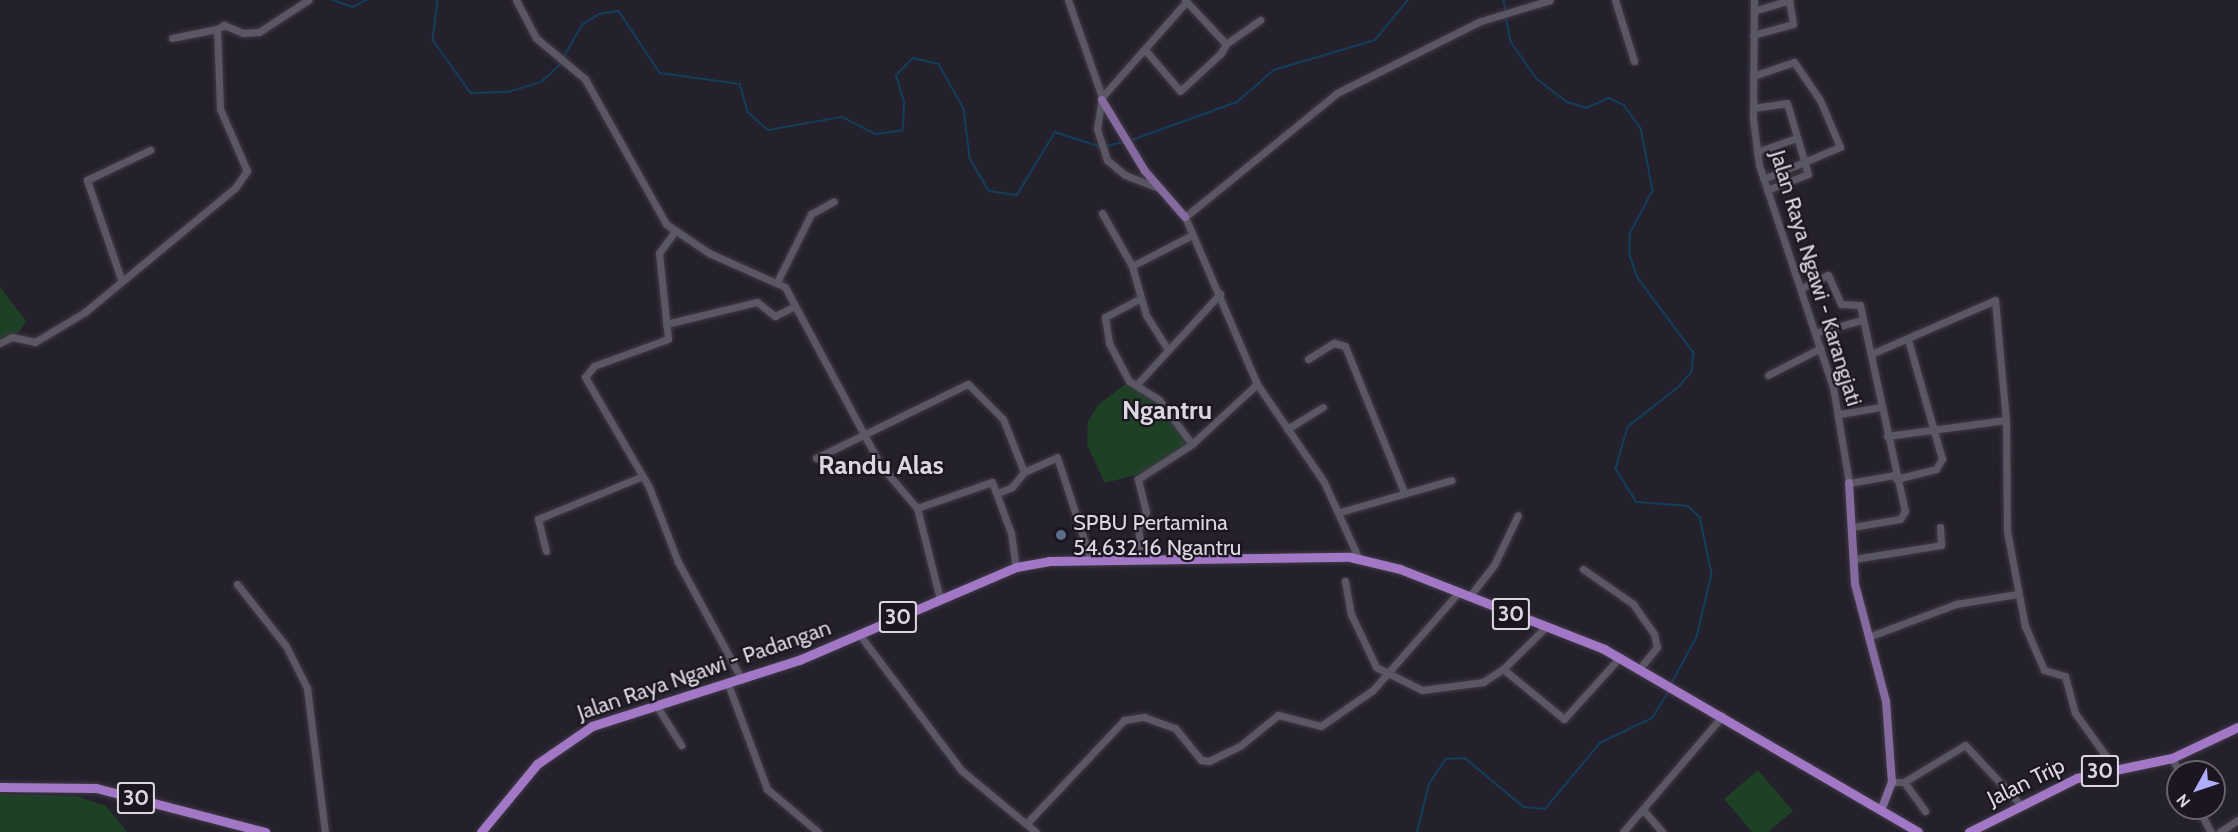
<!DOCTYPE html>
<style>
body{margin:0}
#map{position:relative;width:2238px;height:832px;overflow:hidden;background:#24202c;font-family:Cabin,sans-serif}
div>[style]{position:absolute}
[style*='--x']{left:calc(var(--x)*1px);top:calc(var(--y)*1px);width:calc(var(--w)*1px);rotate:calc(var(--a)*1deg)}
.green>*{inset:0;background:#1e4126}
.stream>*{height:1.5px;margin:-0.75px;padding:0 0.75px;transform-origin:0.75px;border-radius:0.75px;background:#123f5b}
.roads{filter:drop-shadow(0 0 2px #3f3a45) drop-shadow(0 0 2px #3f3a45)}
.minor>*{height:7px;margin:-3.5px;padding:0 3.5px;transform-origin:3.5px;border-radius:3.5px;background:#5b5664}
.major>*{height:8px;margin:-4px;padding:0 4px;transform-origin:4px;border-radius:4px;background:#856a9f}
.highway>*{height:9px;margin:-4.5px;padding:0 4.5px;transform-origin:4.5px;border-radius:4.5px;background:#a177c6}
.dots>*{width:16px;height:16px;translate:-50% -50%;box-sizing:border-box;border:3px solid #1b1622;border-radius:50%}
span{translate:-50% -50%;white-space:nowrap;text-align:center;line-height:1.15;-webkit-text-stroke:4.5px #1b1622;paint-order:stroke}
.shield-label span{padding:2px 4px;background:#1b1622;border:2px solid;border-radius:4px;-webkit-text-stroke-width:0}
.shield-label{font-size:21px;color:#dad7df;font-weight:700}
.street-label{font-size:22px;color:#dad7df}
.poi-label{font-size:22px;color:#dad7df}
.left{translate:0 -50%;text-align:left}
.quarter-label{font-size:26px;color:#dad7df;font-weight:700}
.north{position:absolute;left:2166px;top:760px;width:60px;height:60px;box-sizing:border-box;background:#1b1622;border:2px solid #67636e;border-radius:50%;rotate:230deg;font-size:16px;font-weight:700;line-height:24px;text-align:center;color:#dad7df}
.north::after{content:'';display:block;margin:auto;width:21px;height:27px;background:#afaefa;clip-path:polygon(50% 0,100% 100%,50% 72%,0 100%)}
</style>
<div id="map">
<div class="green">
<div style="clip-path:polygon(0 287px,26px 321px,20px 331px,0 339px)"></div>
<div style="clip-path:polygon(1124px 385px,1137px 386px,1156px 403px,1188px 443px,1139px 474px,1105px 483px,1087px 445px,1088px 421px,1098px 405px)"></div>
<div style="clip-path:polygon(1758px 770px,1793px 811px,1768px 832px,1752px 832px,1724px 799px)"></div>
<div style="clip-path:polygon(0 794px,76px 796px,106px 806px,127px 832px,0 832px)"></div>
</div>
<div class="stream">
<div style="--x:333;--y:0;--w:21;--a:19"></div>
<div style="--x:353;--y:7;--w:16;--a:-27"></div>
<div style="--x:438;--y:0;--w:40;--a:97.1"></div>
<div style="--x:433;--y:40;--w:65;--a:54.4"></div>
<div style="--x:471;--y:93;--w:37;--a:-2"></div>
<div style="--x:508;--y:92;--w:34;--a:-17"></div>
<div style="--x:541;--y:82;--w:28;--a:-42"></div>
<div style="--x:1504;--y:0;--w:11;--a:80"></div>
<div style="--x:1506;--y:16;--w:26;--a:79"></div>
<div style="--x:1511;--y:42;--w:45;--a:54.9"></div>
<div style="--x:1537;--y:79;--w:39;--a:37"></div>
<div style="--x:1568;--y:102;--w:19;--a:18"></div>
<div style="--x:1586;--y:108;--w:25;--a:-23"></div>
<div style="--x:1609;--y:98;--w:17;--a:25"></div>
<div style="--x:1624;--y:105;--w:29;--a:54"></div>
<div style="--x:1641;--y:128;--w:64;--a:79.2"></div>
<div style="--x:1653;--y:191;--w:49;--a:118.1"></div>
<div style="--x:1630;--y:234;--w:21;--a:90"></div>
<div style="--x:1630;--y:255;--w:24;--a:71"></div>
<div style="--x:1638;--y:278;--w:94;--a:53.3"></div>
<div style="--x:1694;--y:353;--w:19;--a:96"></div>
<div style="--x:1692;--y:372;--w:21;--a:131"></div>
<div style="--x:1678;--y:388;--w:63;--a:142"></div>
<div style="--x:1628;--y:427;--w:44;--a:105.9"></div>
<div style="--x:1616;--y:469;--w:39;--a:58"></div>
<div style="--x:1637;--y:502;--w:51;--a:4.5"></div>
<div style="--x:1688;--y:506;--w:16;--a:43"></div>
<div style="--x:1700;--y:517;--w:58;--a:78.1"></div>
<div style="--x:1712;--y:574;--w:65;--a:103.4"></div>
<div style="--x:1697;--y:637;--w:55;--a:118.4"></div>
<div style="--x:563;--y:58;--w:38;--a:-60"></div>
<div style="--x:582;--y:25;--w:20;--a:-33"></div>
<div style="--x:599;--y:14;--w:20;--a:-9"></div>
<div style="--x:619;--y:11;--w:74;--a:56.5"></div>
<div style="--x:660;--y:73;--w:81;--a:7.8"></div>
<div style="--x:740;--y:84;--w:29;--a:74"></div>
<div style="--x:748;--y:112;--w:27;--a:42"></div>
<div style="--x:768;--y:130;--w:75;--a:-10"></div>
<div style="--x:842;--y:117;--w:38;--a:27"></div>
<div style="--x:876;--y:134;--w:27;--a:-8"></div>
<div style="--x:903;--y:130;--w:28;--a:-88"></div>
<div style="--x:904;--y:102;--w:28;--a:-107"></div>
<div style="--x:896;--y:75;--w:24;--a:-45"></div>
<div style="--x:913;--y:58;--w:27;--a:13"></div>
<div style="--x:939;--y:64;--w:51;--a:60.9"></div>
<div style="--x:964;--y:109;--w:49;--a:83"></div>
<div style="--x:970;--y:158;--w:38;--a:60"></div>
<div style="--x:989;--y:191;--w:28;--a:8"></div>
<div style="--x:1017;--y:195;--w:74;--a:-58.9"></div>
<div style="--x:1055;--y:132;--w:48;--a:18.1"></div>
<div style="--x:1132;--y:140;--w:112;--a:-19.9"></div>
<div style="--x:1237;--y:102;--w:49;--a:-40.9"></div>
<div style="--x:1274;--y:70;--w:105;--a:-16.5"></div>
<div style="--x:1375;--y:40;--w:52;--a:-50.5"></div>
<div style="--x:1106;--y:146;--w:18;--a:-13"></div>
<div style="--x:1417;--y:832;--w:49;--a:-76"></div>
<div style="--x:1429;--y:784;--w:30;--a:-56"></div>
<div style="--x:1446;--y:759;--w:19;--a:-3"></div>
<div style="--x:1465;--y:758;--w:77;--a:39.7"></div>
<div style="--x:1524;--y:807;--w:21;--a:5"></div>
<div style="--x:1545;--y:809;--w:86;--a:-50.2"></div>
<div style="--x:1600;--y:743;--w:58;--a:-25.7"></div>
<div style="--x:1652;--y:718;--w:31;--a:-58"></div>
</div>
<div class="roads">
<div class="minor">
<div style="--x:516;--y:0;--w:43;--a:62.2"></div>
<div style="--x:536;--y:38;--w:64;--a:39.9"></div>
<div style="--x:585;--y:79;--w:166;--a:60.8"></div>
<div style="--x:666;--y:224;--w:52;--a:34"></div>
<div style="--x:709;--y:253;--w:83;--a:24.1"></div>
<div style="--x:785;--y:287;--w:203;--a:61.8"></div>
<div style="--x:881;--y:466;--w:55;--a:49.4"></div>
<div style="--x:917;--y:508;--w:94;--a:75.8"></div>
<div style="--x:1068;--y:0;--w:103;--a:70.7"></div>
<div style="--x:1102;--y:97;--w:32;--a:99"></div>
<div style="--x:1097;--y:129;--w:33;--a:72"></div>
<div style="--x:1107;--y:160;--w:23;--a:40"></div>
<div style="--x:1125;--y:175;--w:39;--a:21"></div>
<div style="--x:1615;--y:0;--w:64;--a:72.7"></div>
<div style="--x:1754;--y:0;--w:119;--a:90.5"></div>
<div style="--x:1753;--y:119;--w:46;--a:82.6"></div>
<div style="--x:1759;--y:165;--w:234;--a:71.6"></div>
<div style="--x:1833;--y:387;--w:97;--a:80.5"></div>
<div style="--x:1849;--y:483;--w:47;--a:-9.9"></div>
<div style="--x:1754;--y:11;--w:37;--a:-17"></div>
<div style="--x:1753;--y:35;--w:41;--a:-15.4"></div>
<div style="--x:1793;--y:24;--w:24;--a:-99"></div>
<div style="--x:172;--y:38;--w:46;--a:-11.3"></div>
<div style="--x:1226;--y:44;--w:42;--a:-35.2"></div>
<div style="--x:1146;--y:51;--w:52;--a:49.6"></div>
<div style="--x:1180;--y:91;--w:56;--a:-42.8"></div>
<div style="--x:1221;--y:53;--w:10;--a:-61"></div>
<div style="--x:1226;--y:44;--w:60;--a:-133"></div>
<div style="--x:1753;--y:76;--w:43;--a:-18.9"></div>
<div style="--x:1794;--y:62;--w:46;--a:55.6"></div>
<div style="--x:1820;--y:100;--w:51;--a:66.9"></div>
<div style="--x:1840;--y:147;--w:83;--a:157.4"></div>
<div style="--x:1102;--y:97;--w:127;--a:-48.5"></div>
<div style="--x:1753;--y:108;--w:34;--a:-8"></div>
<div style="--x:1787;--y:103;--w:74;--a:73.5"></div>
<div style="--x:1808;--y:174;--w:44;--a:158.7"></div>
<div style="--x:1757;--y:152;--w:41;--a:-19.7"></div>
<div style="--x:1102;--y:213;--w:61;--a:60.5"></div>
<div style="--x:1132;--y:266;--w:51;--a:74.1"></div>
<div style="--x:1146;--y:315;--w:41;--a:57.8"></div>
<div style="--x:675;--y:231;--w:27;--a:126"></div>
<div style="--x:659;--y:253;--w:86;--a:84"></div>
<div style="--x:668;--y:339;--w:79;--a:160"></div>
<div style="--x:594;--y:366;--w:14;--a:129"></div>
<div style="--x:585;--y:377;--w:127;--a:59.8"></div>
<div style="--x:649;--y:487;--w:80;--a:68.9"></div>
<div style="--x:678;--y:562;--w:134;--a:61.5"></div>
<div style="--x:1132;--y:266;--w:68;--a:-27.3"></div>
<div style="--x:121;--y:279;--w:105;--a:-109"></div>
<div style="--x:87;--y:180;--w:70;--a:-25.5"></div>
<div style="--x:777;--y:282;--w:76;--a:-63.4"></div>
<div style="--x:811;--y:214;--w:26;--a:-29"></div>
<div style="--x:1802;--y:288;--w:29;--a:-27"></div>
<div style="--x:1828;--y:275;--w:32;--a:66"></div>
<div style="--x:1841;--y:304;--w:19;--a:3"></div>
<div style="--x:1860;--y:305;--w:211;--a:77.7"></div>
<div style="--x:1905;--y:511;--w:9;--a:122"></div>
<div style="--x:1900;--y:519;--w:49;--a:170.5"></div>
<div style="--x:1139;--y:299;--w:38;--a:152"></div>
<div style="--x:1105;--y:317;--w:26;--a:81"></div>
<div style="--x:1109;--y:343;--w:43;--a:62.2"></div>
<div style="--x:1129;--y:381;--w:36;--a:32"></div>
<div style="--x:1159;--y:400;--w:55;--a:53.1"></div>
<div style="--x:666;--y:324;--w:94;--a:-13.6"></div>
<div style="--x:757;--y:302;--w:23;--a:38"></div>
<div style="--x:775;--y:316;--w:22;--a:-27"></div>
<div style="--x:1815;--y:333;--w:49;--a:-15.5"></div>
<div style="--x:0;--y:343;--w:13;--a:-27"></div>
<div style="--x:12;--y:337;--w:24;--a:12"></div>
<div style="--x:35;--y:342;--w:58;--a:-31"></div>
<div style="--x:85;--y:312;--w:195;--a:-39.6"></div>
<div style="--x:235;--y:188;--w:21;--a:-55"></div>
<div style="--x:247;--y:171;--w:68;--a:-113.5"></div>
<div style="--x:220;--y:109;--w:80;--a:-92.1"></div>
<div style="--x:217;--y:29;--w:8;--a:-30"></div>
<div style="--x:224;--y:25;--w:21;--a:23"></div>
<div style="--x:243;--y:33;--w:16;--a:-4"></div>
<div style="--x:259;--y:32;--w:59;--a:-33.1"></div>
<div style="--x:1871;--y:354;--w:135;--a:-23.5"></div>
<div style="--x:1995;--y:300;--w:121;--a:84.8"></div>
<div style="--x:1308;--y:359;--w:31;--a:-32"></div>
<div style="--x:1334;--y:343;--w:11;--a:15"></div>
<div style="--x:1345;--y:346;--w:157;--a:68"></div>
<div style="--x:1768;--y:375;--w:59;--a:-27"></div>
<div style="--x:1139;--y:382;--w:120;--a:-47.4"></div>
<div style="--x:1840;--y:414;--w:42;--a:-9.7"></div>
<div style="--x:1287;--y:429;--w:42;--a:-31.4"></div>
<div style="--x:1887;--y:436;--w:120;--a:-7.7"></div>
<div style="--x:2006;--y:420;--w:111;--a:89.5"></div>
<div style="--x:2007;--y:531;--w:97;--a:79.3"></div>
<div style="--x:2025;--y:626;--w:48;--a:66.6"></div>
<div style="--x:2044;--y:670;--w:22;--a:16"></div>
<div style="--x:2065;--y:676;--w:38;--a:75"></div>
<div style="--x:2075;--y:713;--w:67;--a:54.2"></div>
<div style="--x:816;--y:458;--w:169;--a:-26"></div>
<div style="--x:968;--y:384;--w:49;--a:45"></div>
<div style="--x:1003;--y:419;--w:57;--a:68.4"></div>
<div style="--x:1896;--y:479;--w:41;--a:-14"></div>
<div style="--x:1936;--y:469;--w:12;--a:-59"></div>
<div style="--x:1942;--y:459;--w:124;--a:-105.9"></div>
<div style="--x:998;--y:493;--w:15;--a:-23"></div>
<div style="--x:1012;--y:487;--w:19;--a:-51"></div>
<div style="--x:1024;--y:472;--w:36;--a:-24"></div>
<div style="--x:1057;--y:457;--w:109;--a:71.9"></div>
<div style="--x:917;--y:508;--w:79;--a:-19.1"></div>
<div style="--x:992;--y:482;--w:54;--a:69.6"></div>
<div style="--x:1011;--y:533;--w:34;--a:82"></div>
<div style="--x:1340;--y:512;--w:116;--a:-15.9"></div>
<div style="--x:546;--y:551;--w:33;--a:-104"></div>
<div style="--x:538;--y:519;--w:113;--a:-22.3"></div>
<div style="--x:1358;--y:557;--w:82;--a:-114.4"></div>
<div style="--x:1324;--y:482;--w:119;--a:-124.4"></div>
<div style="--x:1257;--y:384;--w:182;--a:-113.3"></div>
<div style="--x:1185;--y:217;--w:196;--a:-39.2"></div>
<div style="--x:1337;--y:93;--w:161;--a:-26.6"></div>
<div style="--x:1481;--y:21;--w:72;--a:-16.9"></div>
<div style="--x:1854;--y:559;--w:88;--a:-9.1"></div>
<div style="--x:1941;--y:545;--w:18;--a:-93"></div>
<div style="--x:1143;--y:560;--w:31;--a:-99"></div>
<div style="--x:1138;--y:529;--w:19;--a:-65"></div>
<div style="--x:1146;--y:512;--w:34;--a:-104"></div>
<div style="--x:1138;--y:479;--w:64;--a:-32.9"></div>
<div style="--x:1192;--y:444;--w:88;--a:-42.7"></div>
<div style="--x:1583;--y:569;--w:61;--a:35"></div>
<div style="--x:1633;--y:604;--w:37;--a:55"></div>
<div style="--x:1654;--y:634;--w:13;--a:77"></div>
<div style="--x:1657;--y:647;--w:27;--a:129"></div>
<div style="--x:1345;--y:581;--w:34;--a:80"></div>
<div style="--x:1351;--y:614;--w:59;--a:64.7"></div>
<div style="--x:1376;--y:667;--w:51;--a:26.6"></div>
<div style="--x:1422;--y:690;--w:62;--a:-7.5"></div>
<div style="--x:1483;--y:682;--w:24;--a:-33"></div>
<div style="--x:1503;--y:669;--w:79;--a:39.3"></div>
<div style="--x:1564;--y:719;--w:84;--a:-47.9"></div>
<div style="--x:237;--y:584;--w:79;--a:51.7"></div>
<div style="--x:286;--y:646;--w:47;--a:63.4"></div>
<div style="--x:307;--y:688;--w:145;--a:82.9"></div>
<div style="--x:1469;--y:597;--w:41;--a:-52"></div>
<div style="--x:1494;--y:565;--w:55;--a:-64.4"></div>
<div style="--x:859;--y:634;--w:170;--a:53.1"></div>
<div style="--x:961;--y:770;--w:97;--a:39.6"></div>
<div style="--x:1868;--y:637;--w:94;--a:-20.6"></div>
<div style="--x:1956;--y:604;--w:62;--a:-9.3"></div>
<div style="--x:1503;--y:669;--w:60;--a:-44.3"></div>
<div style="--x:728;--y:684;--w:112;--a:69.6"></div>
<div style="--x:767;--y:789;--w:67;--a:40.1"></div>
<div style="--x:658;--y:708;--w:44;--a:58.1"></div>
<div style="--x:2172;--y:758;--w:16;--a:63"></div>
<div style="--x:1892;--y:782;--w:12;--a:0"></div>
<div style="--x:1904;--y:782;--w:71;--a:-31.2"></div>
<div style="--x:1965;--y:745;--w:79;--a:47"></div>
<div style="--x:1904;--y:782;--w:36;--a:54"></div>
<div style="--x:2198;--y:808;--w:27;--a:62"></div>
<div style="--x:1644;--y:811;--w:28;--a:49"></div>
<div style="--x:1027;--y:823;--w:141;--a:-46.7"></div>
<div style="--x:1124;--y:720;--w:20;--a:-9"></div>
<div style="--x:1144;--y:717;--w:33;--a:20"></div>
<div style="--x:1175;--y:728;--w:41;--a:50.9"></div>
<div style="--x:1201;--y:760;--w:8;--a:7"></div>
<div style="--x:1209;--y:761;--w:34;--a:-26"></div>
<div style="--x:1240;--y:746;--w:49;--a:-39.2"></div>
<div style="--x:1278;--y:715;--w:44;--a:14.3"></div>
<div style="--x:1321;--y:726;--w:63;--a:-34.7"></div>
<div style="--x:1373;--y:690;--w:129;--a:-48.8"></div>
<div style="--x:1623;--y:832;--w:153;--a:-49.5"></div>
<div style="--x:2220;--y:832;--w:22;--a:-34"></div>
</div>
<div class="major">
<div style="--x:1102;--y:100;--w:83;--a:58.8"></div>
<div style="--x:1145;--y:171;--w:61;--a:49"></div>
<div style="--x:1849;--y:483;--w:101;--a:86.6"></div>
<div style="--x:1855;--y:584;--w:121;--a:75.2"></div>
<div style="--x:1886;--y:701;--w:81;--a:85.8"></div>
<div style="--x:1892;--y:782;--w:30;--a:111"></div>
</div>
<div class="highway">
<div style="--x:0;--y:787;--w:96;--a:0.6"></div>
<div style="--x:96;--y:788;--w:175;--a:14.6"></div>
<div style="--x:481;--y:832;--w:88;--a:-50.5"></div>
<div style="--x:537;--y:764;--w:67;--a:-34.6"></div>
<div style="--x:592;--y:726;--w:217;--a:-17.7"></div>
<div style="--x:799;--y:660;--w:236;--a:-23.2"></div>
<div style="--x:1016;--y:567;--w:34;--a:-10"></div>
<div style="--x:1049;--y:561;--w:301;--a:-0.8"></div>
<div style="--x:1350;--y:557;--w:51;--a:13.5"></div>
<div style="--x:1400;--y:569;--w:219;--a:21.4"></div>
<div style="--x:1604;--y:649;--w:363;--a:30.2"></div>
<div style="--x:1969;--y:832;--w:121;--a:-26.6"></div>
<div style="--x:2077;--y:778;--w:97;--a:-11.9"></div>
<div style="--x:2172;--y:758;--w:73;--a:-25.2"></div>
</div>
</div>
<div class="dots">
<div style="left:1061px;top:535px;background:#5c6f8a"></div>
</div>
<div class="shield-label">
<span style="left:1511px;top:614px">30</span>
<span style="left:898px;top:617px">30</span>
<span style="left:2100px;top:771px">30</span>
<span style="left:136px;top:798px">30</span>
</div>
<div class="street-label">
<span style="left:1816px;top:278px;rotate:73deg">Jalan Raya Ngawi - Karangjati</span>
<span style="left:704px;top:670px;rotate:-19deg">Jalan Raya Ngawi - Padangan</span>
<span style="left:2026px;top:782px;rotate:-26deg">Jalan Trip</span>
</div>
<div class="poi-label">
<span class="left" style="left:1073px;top:535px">SPBU Pertamina<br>54.632.16 Ngantru</span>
</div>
<div class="quarter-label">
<span style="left:1167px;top:411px">Ngantru</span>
<span style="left:881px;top:466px">Randu Alas</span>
</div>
<div class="north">N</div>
</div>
